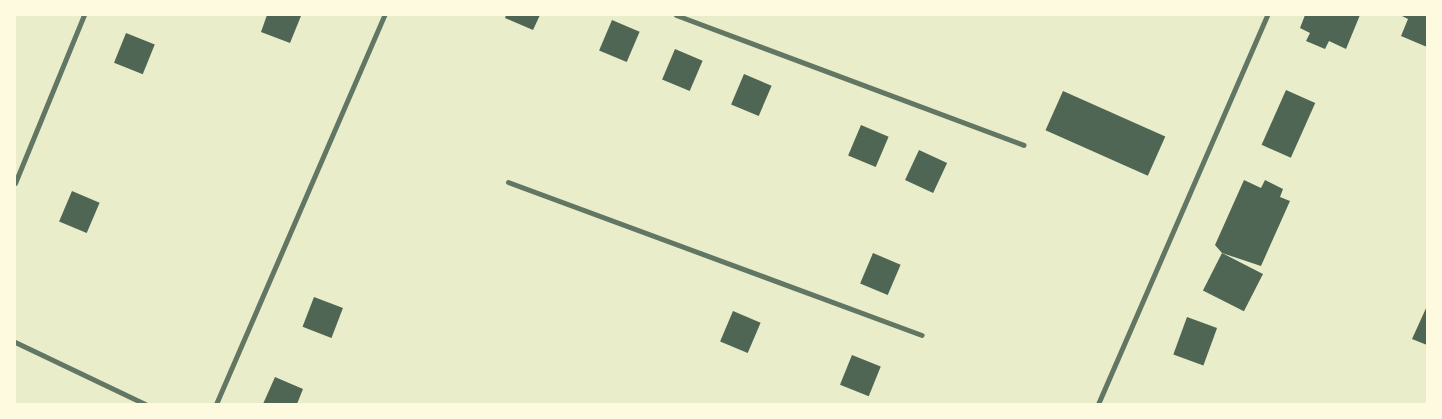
<!DOCTYPE html>
<style>
body{margin:0}
#map{position:relative;width:1442px;height:419px;overflow:hidden;background:#e9edc9;font-family:"Golos Text",sans-serif}
div>[style]{position:absolute}
[style*='--x']{left:calc(var(--x)*1px);top:calc(var(--y)*1px);width:calc(var(--w)*1px);rotate:calc(var(--a)*1deg)}
.building>*{inset:0;background:#4f6655;transform-origin:0 0}
.minor>*{height:5px;margin:-2.5px;padding:0 2.5px;transform-origin:2.5px;border-radius:2.5px;background:#617663}
span{translate:-50% -50%;white-space:nowrap;text-align:center;line-height:1.15;-webkit-text-stroke:4px #fefae0;paint-order:stroke}
.frame{position:absolute;inset:0;border:16px solid #fefae0;pointer-events:none}
</style>
<div id="map">
<div class="building">
<div style="clip-path:polygon(267px 15px,301px 16px,290px 43px,261px 32px)"></div>
<div style="clip-path:polygon(506px 15px,540px 15px,533px 30px,505px 18px)"></div>
<div style="clip-path:polygon(1305px 15px,1360px 15px,1346px 49px,1329px 41px,1325px 49px,1306px 41px,1310px 33px,1300px 28px)"></div>
<div style="clip-path:polygon(1400px 15px,1427px 15px,1427px 47px,1401px 36px,1408px 19px)"></div>
<div style="left:612px;top:20px;width:30px;height:33px;rotate:23deg"></div>
<div style="left:126px;top:33px;width:31px;height:32px;rotate:22deg"></div>
<div style="left:675px;top:49px;width:30px;height:33px;rotate:23deg"></div>
<div style="left:744px;top:74px;width:30px;height:33px;rotate:23deg"></div>
<div style="left:1286px;top:90px;width:32px;height:60px;rotate:24deg"></div>
<div style="left:1063px;top:91px;width:112px;height:43px;rotate:24deg"></div>
<div style="left:861px;top:125px;width:30px;height:33px;rotate:23deg"></div>
<div style="left:919px;top:150px;width:31px;height:33px;rotate:25deg"></div>
<div style="clip-path:polygon(1244px 180px,1261px 188px,1265px 180px,1283px 189px,1280px 197px,1290px 201px,1261px 266px,1222px 253px,1215px 245px)"></div>
<div style="left:72px;top:191px;width:30px;height:33px;rotate:23deg"></div>
<div style="left:873px;top:253px;width:30px;height:33px;rotate:23deg"></div>
<div style="left:1222px;top:253px;width:46px;height:42px;rotate:27deg"></div>
<div style="left:314px;top:297px;width:31px;height:32px;rotate:21deg"></div>
<div style="clip-path:polygon(1427px 306px,1427px 345px,1412px 339px)"></div>
<div style="left:733px;top:311px;width:30px;height:33px;rotate:23deg"></div>
<div style="left:1187px;top:317px;width:32px;height:40px;rotate:20deg"></div>
<div style="left:852px;top:355px;width:31px;height:32px;rotate:22deg"></div>
<div style="clip-path:polygon(275px 377px,303px 389px,297px 404px,263px 404px)"></div>
</div>
<div class="minor">
<div style="--x:676;--y:15;--w:371;--a:20.5"></div>
<div style="--x:508;--y:182;--w:441;--a:20.3"></div>
<div style="--x:15;--y:183;--w:182;--a:-67.7"></div>
<div style="--x:15;--y:342;--w:144;--a:25.5"></div>
<div style="--x:216;--y:404;--w:424;--a:-66.6"></div>
<div style="--x:1098;--y:404;--w:424;--a:-66.5"></div>
</div>
<div class="frame"></div>
</div>
